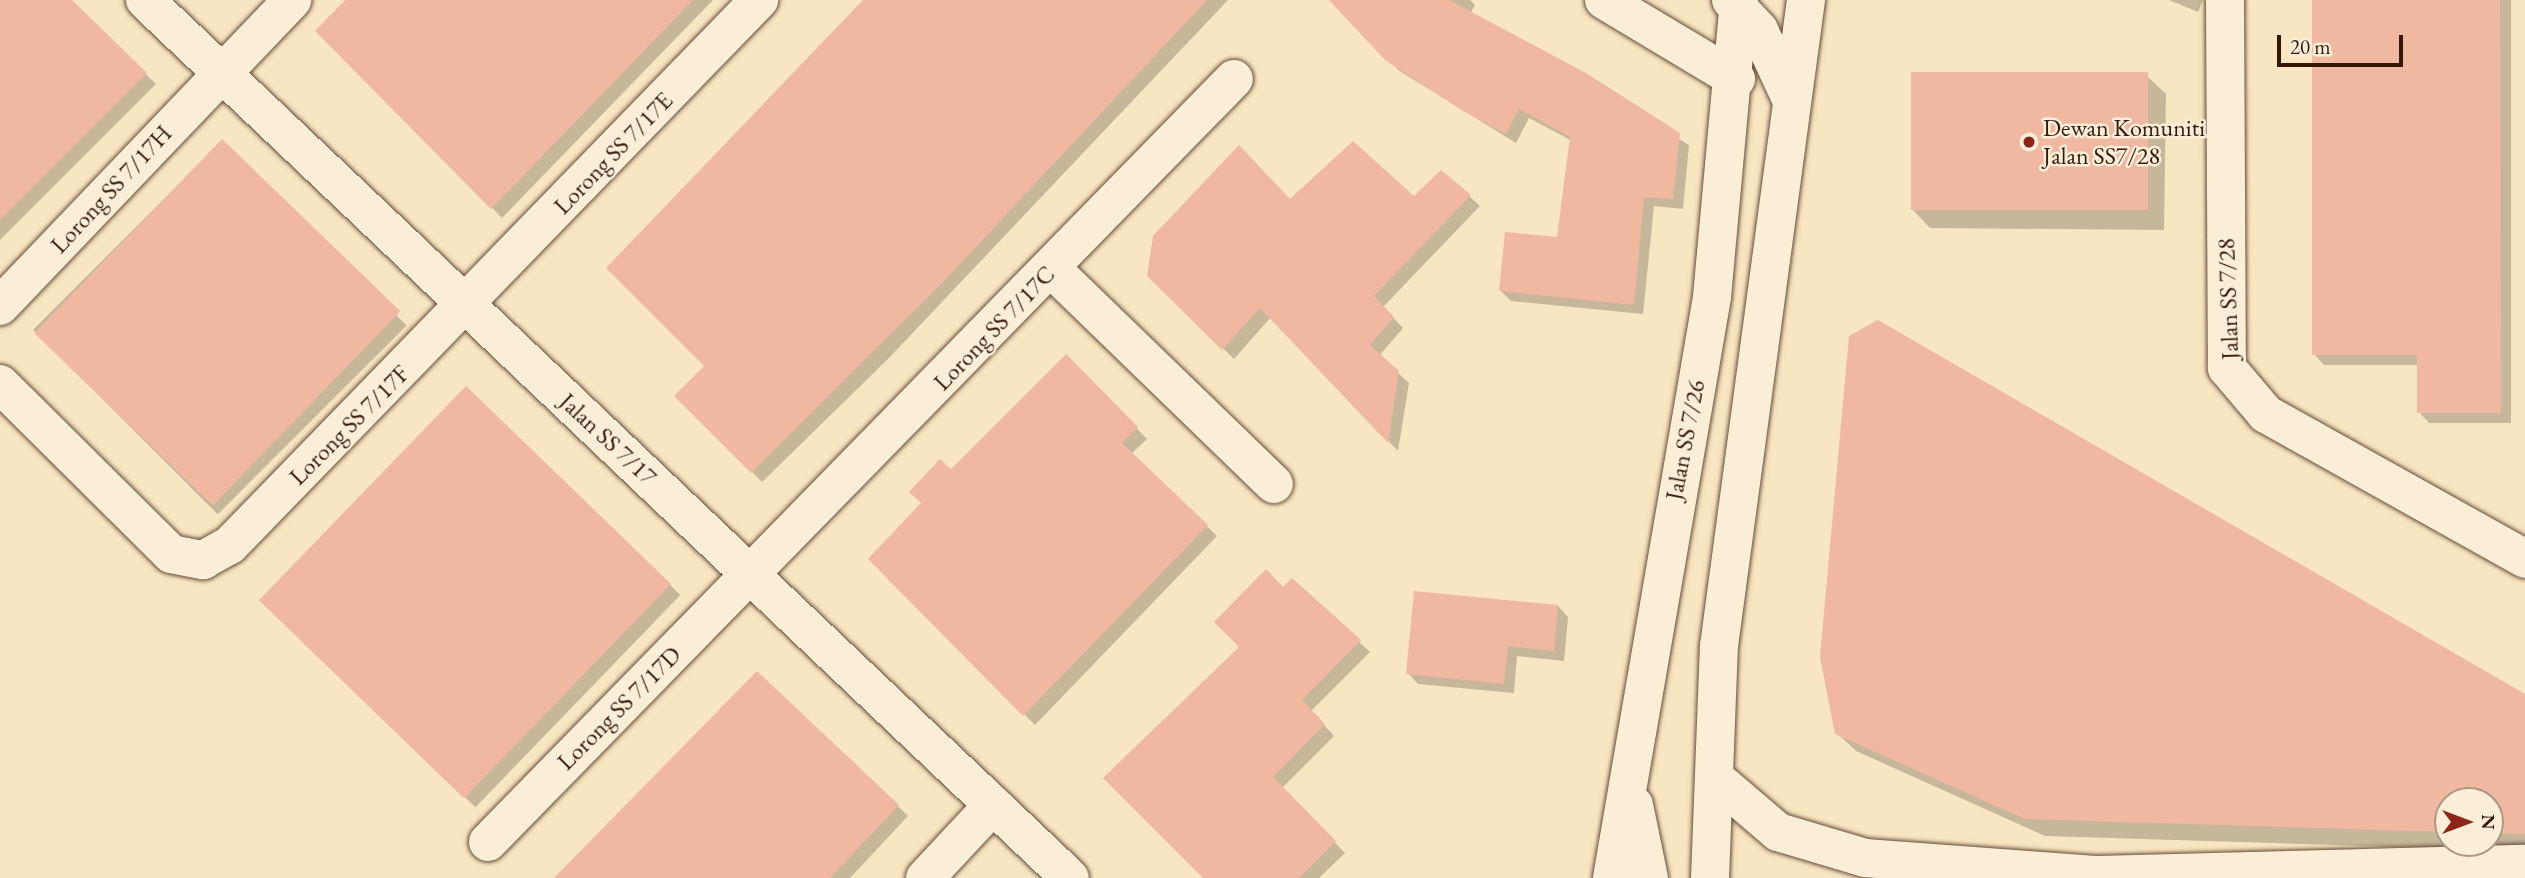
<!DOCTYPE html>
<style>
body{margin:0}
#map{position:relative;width:2525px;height:878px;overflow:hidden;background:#f8e5c1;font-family:"EB Garamond",serif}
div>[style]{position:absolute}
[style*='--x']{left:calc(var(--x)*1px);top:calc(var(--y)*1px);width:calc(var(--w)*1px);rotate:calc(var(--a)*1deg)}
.shadow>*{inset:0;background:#0003;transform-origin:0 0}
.building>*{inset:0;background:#f0b8a1;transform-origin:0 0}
.roads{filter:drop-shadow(0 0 2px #664b38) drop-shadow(0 0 2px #664b38)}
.street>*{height:38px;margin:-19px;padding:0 19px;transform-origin:19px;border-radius:19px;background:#faeed7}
.secondary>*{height:38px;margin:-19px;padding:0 19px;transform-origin:19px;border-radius:19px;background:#faeed7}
.dots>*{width:19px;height:19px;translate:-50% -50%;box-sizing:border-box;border:4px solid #faeed7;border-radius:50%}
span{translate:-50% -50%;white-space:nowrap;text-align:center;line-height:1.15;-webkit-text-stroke:5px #faeed7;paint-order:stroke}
.poi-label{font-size:24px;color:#36180b}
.left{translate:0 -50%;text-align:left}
.street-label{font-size:24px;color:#36180b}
.north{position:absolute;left:2434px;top:787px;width:70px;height:70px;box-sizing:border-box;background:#faeed7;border:2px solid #ac9885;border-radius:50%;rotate:90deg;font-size:19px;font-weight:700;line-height:28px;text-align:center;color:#36180b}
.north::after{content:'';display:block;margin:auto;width:24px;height:32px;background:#8f2418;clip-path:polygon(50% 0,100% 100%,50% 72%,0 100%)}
.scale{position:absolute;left:2277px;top:35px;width:126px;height:32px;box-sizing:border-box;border:4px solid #36180b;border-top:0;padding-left:9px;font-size:21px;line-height:24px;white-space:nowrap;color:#36180b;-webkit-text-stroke:5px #faeed7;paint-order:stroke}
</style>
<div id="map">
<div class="shadow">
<div style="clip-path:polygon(0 0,73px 3px,156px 84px,0 240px)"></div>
<div style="clip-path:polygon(347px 0,713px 0,502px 218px,317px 31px)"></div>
<div style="clip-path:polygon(869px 0,1228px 0,888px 359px,762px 482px,676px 396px,706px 366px)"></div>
<div style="clip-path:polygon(1347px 0,1470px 0,1475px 5px,1470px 14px,1689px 145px,1683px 209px,1654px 206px,1643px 314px,1511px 301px,1501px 291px,1559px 239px,1572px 141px,1529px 118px,1516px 143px,1398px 70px)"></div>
<div style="clip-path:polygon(2169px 0,2203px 0,2198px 12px)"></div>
<div style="clip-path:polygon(2314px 0,2511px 0,2511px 423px,2429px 423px,2419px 412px,2419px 365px,2324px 365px,2314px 354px)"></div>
<div style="clip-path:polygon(2147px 76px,2166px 94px,2164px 230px,1930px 228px,1912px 209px)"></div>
<div style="left:222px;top:141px;width:261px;height:267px;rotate:45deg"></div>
<div style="clip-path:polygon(1442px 172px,1480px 206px,1383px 307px,1403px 328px,1379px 356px,1409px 383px,1398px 451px,1271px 317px,1234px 359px,1149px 275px,1291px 201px,1414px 199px)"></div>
<div style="clip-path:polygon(1066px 357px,1147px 439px,1131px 454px,1217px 536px,1035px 725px,870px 559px)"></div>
<div style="left:466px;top:388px;width:298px;height:295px;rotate:44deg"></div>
<div style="clip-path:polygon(1292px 581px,1370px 652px,1311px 711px,1334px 736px,1282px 788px,1345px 853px,1319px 878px,1204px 878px,1241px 647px)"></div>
<div style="clip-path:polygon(1558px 606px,1568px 617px,1564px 661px,1517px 656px,1514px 693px,1418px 684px,1408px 673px)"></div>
<div style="clip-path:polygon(evenodd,2525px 696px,2525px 851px,2045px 836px,1856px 751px,1837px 733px,2525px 696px,2448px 801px,2490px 801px,2490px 843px,2448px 843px,2448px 801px)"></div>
<div style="clip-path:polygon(845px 754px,908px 816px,850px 878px,560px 878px)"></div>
</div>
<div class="building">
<div style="clip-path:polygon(0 0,72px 0,147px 73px,0 220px)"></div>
<div style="clip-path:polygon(345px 0,693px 0,491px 209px,315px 31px)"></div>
<div style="clip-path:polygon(863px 0,1207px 0,945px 280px,751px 473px,674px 396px,704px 366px,606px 268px)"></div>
<div style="clip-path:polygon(1329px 0,1449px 0,1586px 73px,1680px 133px,1673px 199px,1644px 197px,1634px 305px,1499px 291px,1505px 232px,1557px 237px,1570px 137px,1519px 109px,1506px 134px,1463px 111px,1385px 60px)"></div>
<div style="clip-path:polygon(2312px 0,2500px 0,2501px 413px,2417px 413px,2417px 355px,2312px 355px)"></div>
<div style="left:1911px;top:72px;width:237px;height:138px"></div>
<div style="left:222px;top:139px;width:248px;height:270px;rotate:44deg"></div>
<div style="clip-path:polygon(1353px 141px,1414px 196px,1441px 170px,1471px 195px,1374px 296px,1394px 317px,1370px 345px,1399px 371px,1388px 443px,1260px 308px,1222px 350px,1147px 276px,1153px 236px,1239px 145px,1290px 199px)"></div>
<div style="clip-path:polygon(1878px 320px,2525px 694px,2525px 834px,2490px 833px,2490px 801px,2448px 801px,2448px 832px,2025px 819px,1835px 734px,1820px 657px,1849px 336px)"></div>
<div style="clip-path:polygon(1066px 354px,1138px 427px,1122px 443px,1208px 525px,1023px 716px,868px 559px,921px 503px,909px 492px,940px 459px,951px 469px)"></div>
<div style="left:466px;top:386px;width:285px;height:298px;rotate:44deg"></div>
<div style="clip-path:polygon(1266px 569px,1283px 587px,1292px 578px,1361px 640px,1302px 700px,1325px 724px,1273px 777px,1336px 841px,1299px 878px,1203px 878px,1103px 778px,1239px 647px,1214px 622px)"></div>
<div style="clip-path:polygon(1414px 591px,1558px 605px,1554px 651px,1508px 646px,1504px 684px,1406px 674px)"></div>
<div style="clip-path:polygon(757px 671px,899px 805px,830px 878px,554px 878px)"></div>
</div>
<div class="roads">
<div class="street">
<div style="--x:145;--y:0;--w:1275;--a:43.51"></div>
<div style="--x:2225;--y:0;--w:368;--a:89.7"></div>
<div style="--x:2227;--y:368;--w:60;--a:49.7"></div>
<div style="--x:2266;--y:414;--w:297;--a:29.2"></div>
<div style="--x:1052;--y:269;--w:309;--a:44.1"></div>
<div style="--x:0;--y:306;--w:423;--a:-46.3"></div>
<div style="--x:0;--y:384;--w:241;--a:44.8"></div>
<div style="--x:171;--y:554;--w:33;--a:11"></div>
<div style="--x:203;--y:560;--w:31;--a:-29"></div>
<div style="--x:230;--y:545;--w:760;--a:-45.85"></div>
<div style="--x:488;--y:842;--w:1067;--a:-45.65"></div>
<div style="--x:925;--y:878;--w:100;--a:-47"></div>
</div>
<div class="secondary">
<div style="--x:1604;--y:0;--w:154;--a:30.9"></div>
<div style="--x:1731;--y:0;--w:41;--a:47"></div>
<div style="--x:1759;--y:30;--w:76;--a:65.1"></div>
<div style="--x:1716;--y:779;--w:82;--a:40.5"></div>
<div style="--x:1778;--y:832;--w:91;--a:16.6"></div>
<div style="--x:1865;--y:858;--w:234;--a:4.2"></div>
<div style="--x:2098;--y:875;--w:427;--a:-1.5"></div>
<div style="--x:1634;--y:805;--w:75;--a:78.4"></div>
<div style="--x:1612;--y:878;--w:590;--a:-80.23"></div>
<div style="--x:1712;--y:297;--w:298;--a:-84.8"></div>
<div style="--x:1710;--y:878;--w:232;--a:-87.8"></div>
<div style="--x:1719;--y:646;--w:652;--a:-82.33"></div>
</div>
</div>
<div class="dots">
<div style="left:2029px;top:142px;background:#8f2418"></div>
</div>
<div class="poi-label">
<span class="left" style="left:2043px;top:142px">Dewan Komuniti<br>Jalan SS7/28</span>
</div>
<div class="street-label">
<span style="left:613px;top:153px;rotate:-46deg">Lorong SS 7/17E</span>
<span style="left:111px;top:189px;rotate:-47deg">Lorong SS 7/17H</span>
<span style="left:2228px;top:299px;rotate:-92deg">Jalan SS 7/28</span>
<span style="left:994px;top:328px;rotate:-46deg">Lorong SS 7/17C</span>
<span style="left:349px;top:425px;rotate:-45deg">Lorong SS 7/17F</span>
<span style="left:608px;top:439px;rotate:43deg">Jalan SS 7/17</span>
<span style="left:1685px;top:440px;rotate:-79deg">Jalan SS 7/26</span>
<span style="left:619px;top:708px;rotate:-45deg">Lorong SS 7/17D</span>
</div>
<div class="north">N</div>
<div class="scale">20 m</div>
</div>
